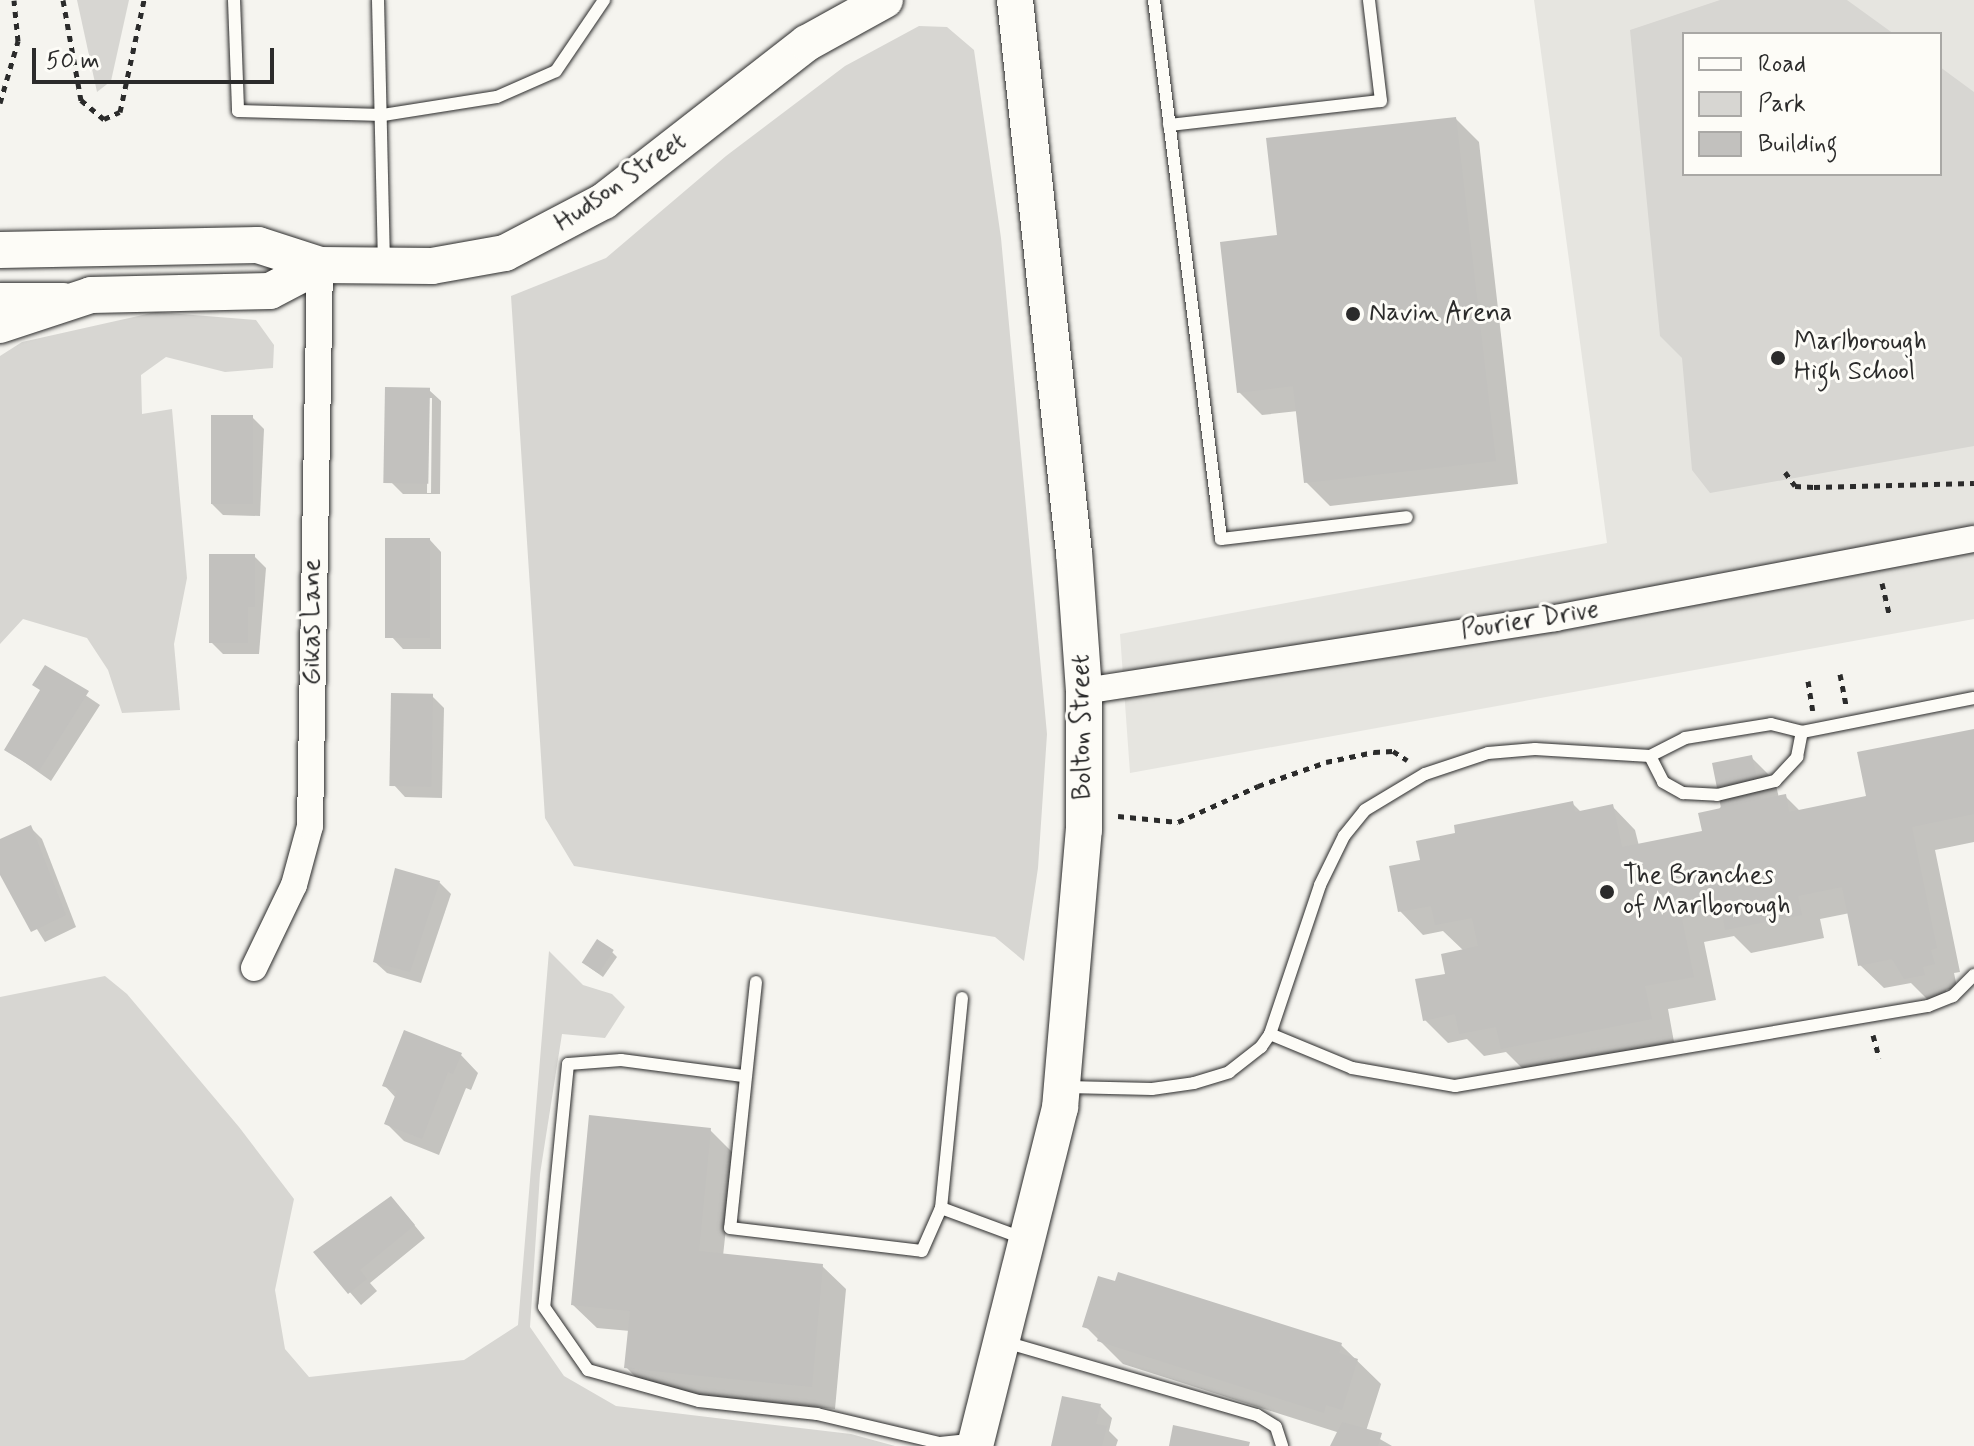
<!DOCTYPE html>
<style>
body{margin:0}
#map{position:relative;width:1974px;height:1446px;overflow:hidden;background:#f5f4ef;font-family:Mynerve,sans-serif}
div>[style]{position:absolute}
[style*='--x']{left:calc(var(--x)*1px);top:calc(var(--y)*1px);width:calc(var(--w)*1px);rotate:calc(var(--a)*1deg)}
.built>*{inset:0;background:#e6e5e0}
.green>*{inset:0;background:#d7d6d2}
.shadow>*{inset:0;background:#0003}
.building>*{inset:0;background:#c2c1be;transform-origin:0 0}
.path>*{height:5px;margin-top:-2.5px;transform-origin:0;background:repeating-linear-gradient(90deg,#2b2b2b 0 6px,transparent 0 12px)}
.roads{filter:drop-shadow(0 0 2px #2b2b2b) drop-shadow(0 0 2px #2b2b2b)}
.lane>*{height:12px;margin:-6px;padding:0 6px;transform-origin:6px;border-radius:6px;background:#fdfcf7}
.street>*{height:26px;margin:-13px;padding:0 13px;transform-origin:13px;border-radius:13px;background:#fdfcf7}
.secondary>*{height:36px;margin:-18px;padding:0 18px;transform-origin:18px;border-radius:18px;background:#fdfcf7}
.dots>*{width:22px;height:22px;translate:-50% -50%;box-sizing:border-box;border:4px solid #fdfcf7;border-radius:50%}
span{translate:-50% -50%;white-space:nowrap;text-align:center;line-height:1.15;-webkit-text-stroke:6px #fdfcf7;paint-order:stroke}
.street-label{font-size:26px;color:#2b2b2b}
.poi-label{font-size:26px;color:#2b2b2b}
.left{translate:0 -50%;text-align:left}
.legend{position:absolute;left:1682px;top:32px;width:260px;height:144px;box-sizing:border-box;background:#fdfcf7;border:2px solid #a9a8a5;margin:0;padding:10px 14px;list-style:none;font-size:24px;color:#2b2b2b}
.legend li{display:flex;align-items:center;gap:16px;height:40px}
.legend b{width:40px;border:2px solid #a9a8a5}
.scale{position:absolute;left:32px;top:48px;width:242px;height:36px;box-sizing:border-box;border:4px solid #2b2b2b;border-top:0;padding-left:10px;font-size:24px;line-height:28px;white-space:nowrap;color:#2b2b2b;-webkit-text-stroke:6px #fdfcf7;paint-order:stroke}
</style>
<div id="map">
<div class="built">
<div style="clip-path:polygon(evenodd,1534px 0,1974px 0,1974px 619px,1130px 773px,1120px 634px,1607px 543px,1534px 0,1684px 34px,1940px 34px,1940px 174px,1684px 174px,1684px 34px)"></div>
</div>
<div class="green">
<div style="clip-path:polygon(77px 0,129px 0,111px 81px,97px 92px)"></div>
<div style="clip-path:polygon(1720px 0,1847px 0,1894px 34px,1684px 34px,1684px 174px,1940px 174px,1940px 67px,1974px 92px,1974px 446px,1710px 493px,1692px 470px,1682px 358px,1660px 336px,1630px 30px)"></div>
<div style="clip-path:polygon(919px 26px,947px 27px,974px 50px,1001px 238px,1047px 734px,1038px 868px,1024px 961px,995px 937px,574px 866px,545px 818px,511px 296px,606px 258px,726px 156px,845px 66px)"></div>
<div style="clip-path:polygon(156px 312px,256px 320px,274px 345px,273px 368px,225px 372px,166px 357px,141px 375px,142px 414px,172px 409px,187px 578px,174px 644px,180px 710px,122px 713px,108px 670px,87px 638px,23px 619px,0 644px,0 356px,22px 342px)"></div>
<div style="clip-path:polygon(549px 951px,583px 985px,612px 994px,625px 1007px,605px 1038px,562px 1034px,540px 1174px,530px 1327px,564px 1376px,616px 1406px,851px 1434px,895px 1446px,0 1446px,0 997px,105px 976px,127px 994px,239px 1127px,294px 1199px,275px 1290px,285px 1349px,309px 1377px,464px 1360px,518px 1325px)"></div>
</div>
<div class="shadow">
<div style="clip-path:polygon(1456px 119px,1479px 142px,1518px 484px,1330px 506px,1306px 482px,1298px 411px,1262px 415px,1239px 392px,1280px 237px)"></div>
<div style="clip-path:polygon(evenodd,387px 389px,429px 390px,441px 401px,440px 494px,403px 494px,391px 482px,387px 389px,428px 398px,432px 398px,431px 493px,427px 493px,428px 398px)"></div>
<div style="clip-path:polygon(252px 417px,264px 429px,260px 516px,223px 515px,212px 504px)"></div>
<div style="clip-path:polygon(430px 540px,441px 552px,441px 649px,403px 649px,392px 637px)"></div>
<div style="clip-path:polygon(254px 556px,266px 568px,259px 654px,223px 654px,211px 642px)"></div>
<div style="clip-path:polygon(45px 668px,100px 705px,51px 781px,7px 750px,42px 692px)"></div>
<div style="clip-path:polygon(432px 696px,444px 708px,442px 798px,405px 797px,394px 785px)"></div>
<div style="clip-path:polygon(1974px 731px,1974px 842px,1935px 850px,1960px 972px,1954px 973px,1957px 987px,1946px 990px,1948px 998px,1929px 1001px,1911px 983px,1884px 988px,1860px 965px,1850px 913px,1820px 919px,1824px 938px,1751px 953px,1734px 936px,1704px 942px,1716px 1000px,1668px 1009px,1674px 1042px,1526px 1072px,1506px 1052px,1484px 1056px,1467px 1039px,1448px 1043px,1425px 1020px,1464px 951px,1443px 931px,1423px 935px,1400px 911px,1422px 862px,1572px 803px,1581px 812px,1612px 806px,1635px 830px,1639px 846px,1704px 833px,1752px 758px,1775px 781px,1779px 798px,1785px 796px,1800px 811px,1869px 798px)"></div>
<div style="clip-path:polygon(30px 827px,42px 839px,76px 927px,45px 942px,0 870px,0 841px)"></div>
<div style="clip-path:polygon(439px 882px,451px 894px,421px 983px,387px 973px,375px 962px)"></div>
<div style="clip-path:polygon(612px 952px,617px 957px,603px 977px,589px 967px)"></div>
<div style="clip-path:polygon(461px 1055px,478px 1073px,471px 1090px,466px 1088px,439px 1155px,404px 1141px,386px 1123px,396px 1098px,384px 1085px)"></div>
<div style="clip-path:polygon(710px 1130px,734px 1154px,723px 1256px,822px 1266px,846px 1289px,835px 1409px,649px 1391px,626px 1367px,630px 1331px,597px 1328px,573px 1305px)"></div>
<div style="clip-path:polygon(402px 1210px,425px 1238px,370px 1283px,377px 1291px,361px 1305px,316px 1253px)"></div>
<div style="clip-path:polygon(1085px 1326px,1341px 1345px,1381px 1384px,1366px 1431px,1392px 1446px,1335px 1446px,1340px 1433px,1123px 1364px)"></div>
<div style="clip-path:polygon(1100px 1406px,1112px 1418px,1109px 1431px,1118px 1440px,1116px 1446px,1053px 1446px)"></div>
</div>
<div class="building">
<div style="clip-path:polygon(1456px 117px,1496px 461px,1304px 483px,1293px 386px,1237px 393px,1220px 242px,1277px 235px,1266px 138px)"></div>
<div style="left:385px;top:387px;width:45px;height:96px;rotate:1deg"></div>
<div style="left:211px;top:415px;width:42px;height:89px"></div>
<div style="left:385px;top:538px;width:45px;height:100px"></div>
<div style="clip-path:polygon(209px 554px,255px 554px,255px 607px,248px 607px,248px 643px,209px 643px)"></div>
<div style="clip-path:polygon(45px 665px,89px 691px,39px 771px,4px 750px,40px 690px,32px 685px)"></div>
<div style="left:391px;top:693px;width:42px;height:93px;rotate:1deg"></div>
<div style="clip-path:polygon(1974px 729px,1974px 814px,1912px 827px,1937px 948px,1931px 950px,1935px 964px,1923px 967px,1925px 975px,1904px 979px,1892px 959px,1858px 966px,1842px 887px,1798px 896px,1802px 915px,1725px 930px,1722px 911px,1682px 919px,1694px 977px,1645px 986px,1652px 1019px,1501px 1049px,1496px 1027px,1459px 1034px,1455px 1014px,1423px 1021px,1415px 979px,1445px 974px,1441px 954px,1478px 946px,1472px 918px,1435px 925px,1431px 906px,1398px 912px,1389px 866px,1420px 860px,1416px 841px,1455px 833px,1454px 825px,1573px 801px,1575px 812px,1613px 804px,1622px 847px,1702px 831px,1698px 813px,1721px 808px,1712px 763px,1752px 755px,1761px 799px,1786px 794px,1789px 812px,1866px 796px,1857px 752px)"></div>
<div style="clip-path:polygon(31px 825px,66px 915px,31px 932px,0 875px,0 839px)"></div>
<div style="clip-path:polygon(395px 868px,440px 881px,410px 972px,373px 962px)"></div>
<div style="left:597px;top:939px;width:20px;height:28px;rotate:33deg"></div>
<div style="clip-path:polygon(404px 1030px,462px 1053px,453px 1074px,448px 1072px,422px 1139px,384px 1124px,397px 1091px,382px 1086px)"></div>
<div style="clip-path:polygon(589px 1115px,711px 1128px,699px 1251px,823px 1264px,812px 1387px,624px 1368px,630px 1311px,571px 1305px)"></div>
<div style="clip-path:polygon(391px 1196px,415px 1225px,360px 1270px,367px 1279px,348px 1294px,313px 1252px)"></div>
<div style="clip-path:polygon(1118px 1272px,1342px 1343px,1339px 1353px,1358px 1359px,1342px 1410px,1326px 1405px,1324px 1413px,1097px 1341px,1100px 1332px,1082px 1327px,1098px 1276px,1115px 1281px)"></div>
<div style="clip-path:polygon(1062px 1396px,1101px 1404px,1096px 1424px,1107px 1426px,1102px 1446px,1051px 1446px)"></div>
<div style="clip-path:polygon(1342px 1422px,1382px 1433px,1378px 1446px,1330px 1446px)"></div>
<div style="clip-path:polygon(1173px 1425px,1250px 1442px,1249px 1446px,1169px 1446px)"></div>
</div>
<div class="path">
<div style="--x:63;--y:0;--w:102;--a:79.8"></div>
<div style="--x:81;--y:100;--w:30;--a:40"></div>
<div style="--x:104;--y:119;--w:17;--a:-24"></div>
<div style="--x:120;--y:112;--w:115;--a:-77.9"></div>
<div style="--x:0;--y:103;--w:65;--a:-73.8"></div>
<div style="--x:18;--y:41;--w:41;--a:-95.6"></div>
<div style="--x:1785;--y:472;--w:17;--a:54"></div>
<div style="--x:1795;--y:486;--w:19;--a:3"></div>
<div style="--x:1814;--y:487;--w:160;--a:-1.4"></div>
<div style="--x:1882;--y:583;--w:32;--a:77"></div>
<div style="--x:1840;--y:674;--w:32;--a:79"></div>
<div style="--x:1808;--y:681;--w:30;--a:81"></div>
<div style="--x:1118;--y:816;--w:60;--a:5.7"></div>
<div style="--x:1178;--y:822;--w:88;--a:-24.2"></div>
<div style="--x:1258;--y:786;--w:72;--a:-19.4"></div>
<div style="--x:1326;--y:762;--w:49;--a:-11.8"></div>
<div style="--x:1374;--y:752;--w:19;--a:-3"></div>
<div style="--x:1393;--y:751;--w:17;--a:33"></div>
<div style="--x:1873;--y:1035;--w:24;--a:75"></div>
</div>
<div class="roads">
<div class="lane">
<div style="--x:234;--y:0;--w:111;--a:87.9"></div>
<div style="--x:238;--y:111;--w:145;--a:1.6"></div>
<div style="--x:383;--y:115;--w:115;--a:-9"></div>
<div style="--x:497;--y:97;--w:64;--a:-23.8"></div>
<div style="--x:556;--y:71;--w:86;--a:-55.9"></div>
<div style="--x:378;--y:0;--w:262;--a:88.7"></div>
<div style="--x:1154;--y:0;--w:543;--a:82.91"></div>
<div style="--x:1221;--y:539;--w:187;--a:-6.7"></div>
<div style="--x:1169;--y:125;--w:213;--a:-6.5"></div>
<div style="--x:1381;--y:101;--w:102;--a:-96.8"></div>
<div style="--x:1650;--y:756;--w:29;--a:63"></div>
<div style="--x:1663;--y:782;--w:23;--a:29"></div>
<div style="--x:1683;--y:793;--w:34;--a:3"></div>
<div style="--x:1717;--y:795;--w:60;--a:-13.6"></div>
<div style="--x:1775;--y:781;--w:33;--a:-47"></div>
<div style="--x:1797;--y:757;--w:25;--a:-79"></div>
<div style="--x:756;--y:982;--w:247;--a:96"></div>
<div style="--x:730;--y:1228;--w:193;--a:6.8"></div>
<div style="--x:922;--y:1251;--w:47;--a:-66.2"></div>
<div style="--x:962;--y:998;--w:211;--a:95.7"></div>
<div style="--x:941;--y:1208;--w:86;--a:20.3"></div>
<div style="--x:1270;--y:1034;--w:89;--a:22.5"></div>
<div style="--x:1352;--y:1068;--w:105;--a:9.9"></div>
<div style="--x:1455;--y:1086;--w:480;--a:-9.6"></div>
<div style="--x:1928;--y:1006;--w:27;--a:-22"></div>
<div style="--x:1953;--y:996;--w:30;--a:-45"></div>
<div style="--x:743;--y:1076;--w:123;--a:-172.5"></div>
<div style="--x:621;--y:1060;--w:53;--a:175.7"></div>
<div style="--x:568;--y:1064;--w:244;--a:95.6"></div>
<div style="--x:544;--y:1307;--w:77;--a:55.1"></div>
<div style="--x:588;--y:1370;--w:115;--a:15.6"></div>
<div style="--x:699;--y:1401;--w:119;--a:6.3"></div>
<div style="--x:817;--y:1414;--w:126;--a:13.3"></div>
<div style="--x:940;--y:1443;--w:31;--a:-6"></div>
<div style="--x:1067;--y:1087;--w:85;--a:1.3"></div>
<div style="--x:1152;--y:1089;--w:42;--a:-8.1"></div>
<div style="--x:1194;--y:1083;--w:37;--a:-17"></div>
<div style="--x:1229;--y:1072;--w:41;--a:-38"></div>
<div style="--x:1261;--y:1047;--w:16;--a:-55"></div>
<div style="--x:1270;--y:1034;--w:157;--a:-71.4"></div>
<div style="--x:1320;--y:885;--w:55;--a:-63.9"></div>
<div style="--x:1344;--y:836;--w:33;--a:-51"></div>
<div style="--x:1365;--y:810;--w:70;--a:-31"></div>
<div style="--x:1425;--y:774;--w:66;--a:-18.4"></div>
<div style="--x:1488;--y:753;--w:47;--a:-4.9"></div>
<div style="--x:1535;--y:749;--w:115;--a:3.5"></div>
<div style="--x:1650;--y:756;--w:39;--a:-27"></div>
<div style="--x:1685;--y:738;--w:87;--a:-9.2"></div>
<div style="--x:1771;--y:724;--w:32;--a:14"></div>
<div style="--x:1802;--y:732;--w:175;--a:-11.2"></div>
<div style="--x:1005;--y:1342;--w:262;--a:16.2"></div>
<div style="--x:1257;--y:1415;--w:22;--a:32"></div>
<div style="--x:1276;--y:1427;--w:20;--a:72"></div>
</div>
<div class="street">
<div style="--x:0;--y:296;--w:64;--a:0"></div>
<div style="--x:1084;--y:691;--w:477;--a:-8.8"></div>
<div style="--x:1555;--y:618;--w:426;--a:-10.7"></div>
<div style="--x:254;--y:968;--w:92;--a:-64.3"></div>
<div style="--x:294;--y:885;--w:61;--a:-74.8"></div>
<div style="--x:310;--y:826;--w:561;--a:-88.98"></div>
</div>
<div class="secondary">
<div style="--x:0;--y:250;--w:258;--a:-1.1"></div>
<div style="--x:258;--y:245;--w:65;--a:17.9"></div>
<div style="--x:320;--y:265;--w:112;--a:0.5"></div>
<div style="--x:432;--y:266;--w:74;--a:-10.1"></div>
<div style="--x:505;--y:253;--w:112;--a:-27.7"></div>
<div style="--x:604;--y:201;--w:257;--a:-37.9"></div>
<div style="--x:807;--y:43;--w:89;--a:-28.9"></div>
<div style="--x:0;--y:325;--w:96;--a:-18.2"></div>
<div style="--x:91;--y:295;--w:179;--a:-1.3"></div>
<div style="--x:270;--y:291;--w:56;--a:-27.5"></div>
<div style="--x:975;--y:1446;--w:349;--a:-75.9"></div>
<div style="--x:1060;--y:1108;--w:279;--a:-85.1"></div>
<div style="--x:1084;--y:830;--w:139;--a:-90"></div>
<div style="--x:1084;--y:691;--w:138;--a:-94.1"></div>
<div style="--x:1074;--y:553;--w:556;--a:-96.09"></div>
</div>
</div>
<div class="dots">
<div style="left:1353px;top:314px;background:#2b2b2b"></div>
<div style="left:1778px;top:358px;background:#2b2b2b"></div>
<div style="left:1607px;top:892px;background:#2b2b2b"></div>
</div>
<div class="street-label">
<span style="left:621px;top:183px;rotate:-35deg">Hudson Street</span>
<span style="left:1530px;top:621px;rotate:-9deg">Pourier Drive</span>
<span style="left:313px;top:622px;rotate:-90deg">Gikas Lane</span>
<span style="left:1083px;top:727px;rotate:-91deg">Bolton Street</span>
</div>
<div class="poi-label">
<span class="left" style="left:1369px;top:314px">Navin Arena</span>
<span class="left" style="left:1794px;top:358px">Marlborough<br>High School</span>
<span class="left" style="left:1623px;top:892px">The Branches<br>of Marlborough</span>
</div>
<ul class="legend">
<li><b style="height:10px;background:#fdfcf7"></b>Road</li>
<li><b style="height:22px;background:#d7d6d2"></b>Park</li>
<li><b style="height:22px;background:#c2c1be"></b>Building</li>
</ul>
<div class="scale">50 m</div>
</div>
